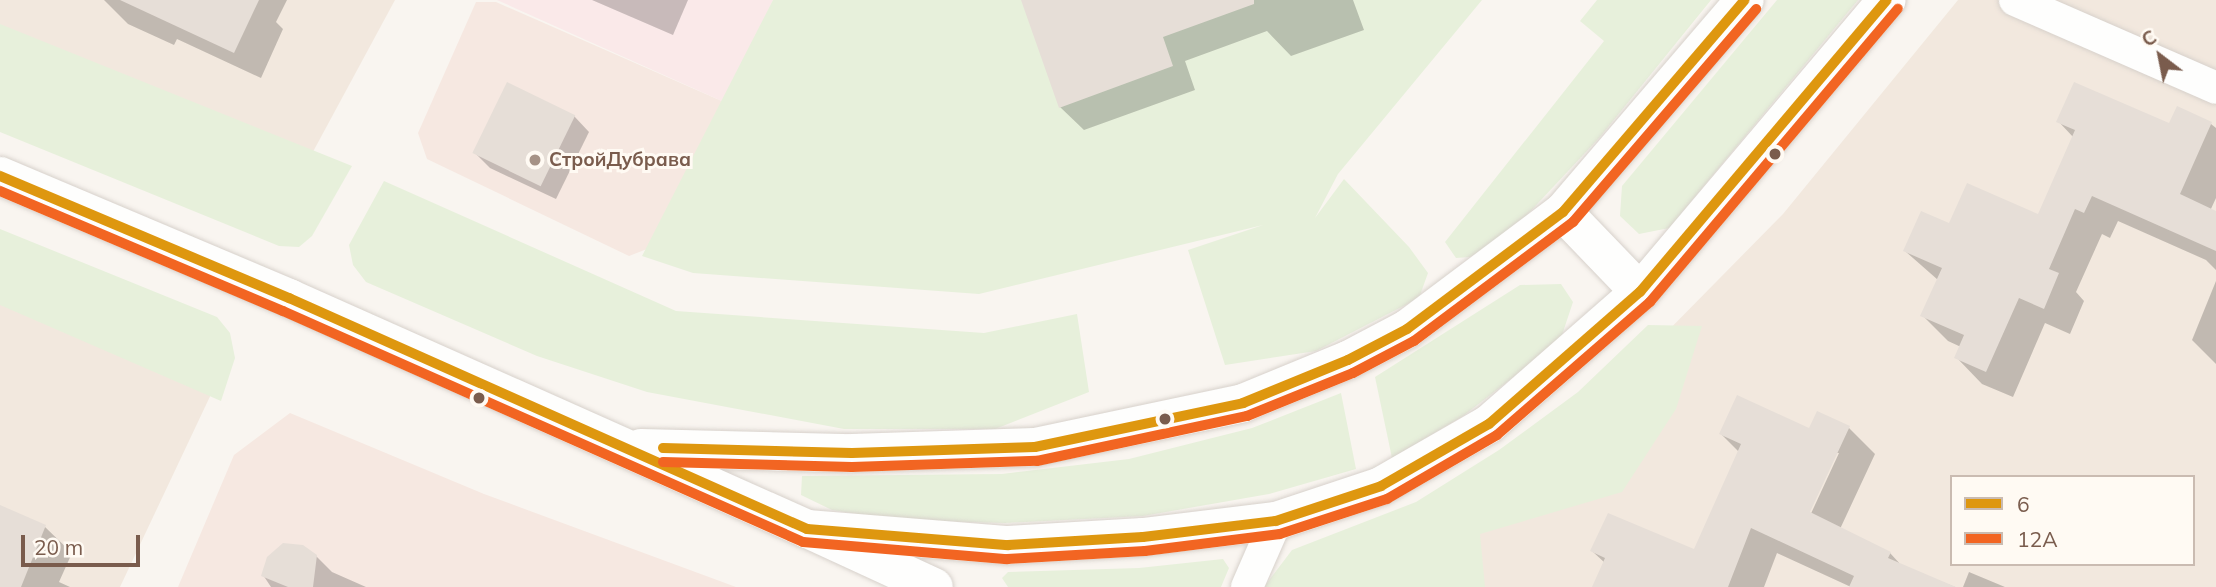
<!DOCTYPE html>
<meta charset="utf-8">
<style>
body{margin:0}
#map{position:relative;width:2216px;height:587px;overflow:hidden;background:#f9f5f0;font-family:Mulish,sans-serif}
div>[style]{position:absolute}
[style*='--x']{left:calc(var(--x)*1px);top:calc(var(--y)*1px);width:calc(var(--w)*1px);rotate:calc(var(--a)*1deg)}
.residential>*{inset:0;background:#f2e8de}
.commercial>*{inset:0;background:#f6e8e1}
.medical>*{inset:0;background:#fae9e9}
.green>*{inset:0;background:#e7f0db}
.shadow>*{inset:0;background:#0003}
.building>*{inset:0;background:#e6ded7;transform-origin:0 0}
.roads{filter:drop-shadow(0 0 2px #d7d1cb) drop-shadow(0 0 2px #d7d1cb)}
.minor>*{height:32px;margin:-16px;padding:0 16px;transform-origin:16px;border-radius:16px;background:#fefefd}
.tertiary>*{height:38px;margin:-19px;padding:0 19px;transform-origin:19px;border-radius:19px;background:#fefefd}
.secondary>*{height:38px;margin:-19px;padding:0 19px;transform-origin:19px;border-radius:19px;background:#fefefd}
.bus-1>*{height:10px;margin:-5px;padding:0 5px;transform-origin:5px;border-radius:5px;background:#de970f}
.bus-2>*{height:10px;margin:-5px;padding:0 5px;transform-origin:5px;border-radius:5px;background:#f26522}
.dots>*{width:19px;height:19px;translate:-50% -50%;box-sizing:border-box;border:4px solid #fffaf3;border-radius:50%}
span{translate:-50% -50%;white-space:nowrap;text-align:center;line-height:1.15;-webkit-text-stroke:6px #fffaf3;paint-order:stroke}
.poi-label{font-size:19px;color:#7a5c4d;font-weight:700}
.left{translate:0 -50%;text-align:left}
.legend{position:absolute;left:1950px;top:475px;width:245px;height:91px;box-sizing:border-box;background:#fffaf3;border:2px solid #cabbb1;margin:0;padding:9px 12px;list-style:none;font-size:21px;color:#7a5c4d}
.legend li{display:flex;align-items:center;gap:14px;height:35px}
.legend b{width:35px;border:2px solid #cabbb1}
.north{position:absolute;left:2125px;top:21px;width:70px;height:70px;-webkit-text-stroke:5px #fffaf3;paint-order:stroke;rotate:328deg;font-size:19px;font-weight:700;line-height:28px;text-align:center;color:#7a5c4d}
.north::after{content:'';display:block;margin:auto;width:24px;height:32px;background:#7a5c4d;clip-path:polygon(50% 0,100% 100%,50% 72%,0 100%)}
.scale{position:absolute;left:21px;top:535px;width:119px;height:32px;box-sizing:border-box;border:4px solid #7a5c4d;border-top:0;padding-left:9px;font-size:21px;line-height:24px;white-space:nowrap;color:#7a5c4d;-webkit-text-stroke:5px #fffaf3;paint-order:stroke}
</style>
<div id="map">
<div class="residential">
<div style="clip-path:polygon(0 0,395px 0,288px 198px,0 79px)"></div>
<div style="clip-path:polygon(evenodd,1958px 0,2216px 0,2216px 587px,1434px 587px,1492px 478px,1652px 347px,1783px 214px,1958px 0,1952px 477px,2193px 477px,2193px 564px,1952px 564px,1952px 477px)"></div>
<div style="clip-path:polygon(0 283px,222px 371px,120px 587px,0 587px)"></div>
</div>
<div class="commercial">
<div style="clip-path:polygon(476px 2px,496px 2px,724px 102px,734px 114px,665px 242px,629px 256px,427px 159px,418px 133px)"></div>
<div style="clip-path:polygon(290px 413px,484px 494px,736px 587px,178px 587px,234px 455px)"></div>
</div>
<div class="medical">
<div style="clip-path:polygon(497px 0,773px 0,724px 102px)"></div>
</div>
<div class="green">
<div style="clip-path:polygon(773px 0,1482px 0,1338px 174px,1315px 218px,1344px 179px,1409px 247px,1428px 273px,1419px 298px,1316px 351px,1225px 365px,1188px 250px,1263px 225px,979px 294px,693px 273px,642px 256px)"></div>
<div style="clip-path:polygon(1597px 0,1711px 0,1600px 137px,1525px 217px,1494px 244px,1470px 257px,1456px 258px,1445px 242px,1604px 41px,1580px 21px)"></div>
<div style="clip-path:polygon(1777px 0,1858px 0,1669px 228px,1639px 234px,1620px 216px,1622px 186px)"></div>
<div style="clip-path:polygon(0 24px,352px 166px,312px 236px,299px 247px,279px 246px,0 132px)"></div>
<div style="clip-path:polygon(384px 181px,676px 311px,984px 333px,1077px 314px,1089px 392px,995px 429px,844px 429px,647px 392px,537px 356px,366px 282px,353px 265px,349px 245px)"></div>
<div style="clip-path:polygon(0 229px,217px 317px,230px 333px,235px 358px,221px 401px,0 305px)"></div>
<div style="clip-path:polygon(1561px 284px,1573px 302px,1560px 341px,1463px 416px,1392px 458px,1375px 377px,1520px 285px)"></div>
<div style="clip-path:polygon(1648px 325px,1702px 326px,1676px 409px,1622px 492px,1480px 534px,1485px 587px,1264px 587px,1292px 550px,1416px 502px,1499px 450px,1578px 392px)"></div>
<div style="clip-path:polygon(1341px 393px,1356px 469px,1269px 494px,1143px 516px,1005px 523px,895px 520px,832px 510px,801px 495px,802px 476px,1002px 474px,1129px 459px,1252px 428px)"></div>
<div style="clip-path:polygon(1223px 559px,1229px 568px,1221px 587px,1008px 587px,1002px 578px,1008px 572px,1139px 568px)"></div>
</div>
<div class="shadow">
<div style="clip-path:polygon(104px 0,287px 0,276px 22px,283px 29px,261px 78px,177px 39px,174px 45px,128px 24px)"></div>
<div style="clip-path:polygon(592px 0,688px 0,673px 35px)"></div>
<div style="clip-path:polygon(1022px 0,1353px 0,1364px 30px,1291px 56px,1267px 31px,1185px 61px,1195px 90px,1084px 130px,1060px 107px)"></div>
<div style="clip-path:polygon(574px 116px,589px 132px,556px 199px,490px 168px,475px 153px)"></div>
<div style="clip-path:polygon(2058px 121px,2211px 124px,2216px 128px,2216px 198px,2210px 211px,2216px 214px,2216px 270px,2206px 260px,2118px 221px,2110px 238px,2102px 234px,2076px 292px,2084px 301px,2070px 334px,2045px 323px,2013px 397px,1982px 384px,1956px 357px,1961px 347px,1948px 341px,1922px 315px,1938px 280px,1905px 251px,1950px 226px,2039px 216px,2074px 138px)"></div>
<div style="clip-path:polygon(2216px 281px,2216px 364px,2192px 340px)"></div>
<div style="clip-path:polygon(evenodd,1849px 428px,1875px 454px,1840px 529px,1890px 553px,1902px 566px,1955px 587px,1851px 587px,1777px 553px,1764px 587px,1594px 587px,1605px 563px,1592px 551px,1695px 551px,1739px 452px,1721px 434px,1849px 428px,1835px 453px,1839px 453px,1808px 520px,1805px 519px,1835px 453px)"></div>
<div style="clip-path:polygon(0 507px,45px 527px,72px 553px,59px 582px,70px 587px,0 587px)"></div>
<div style="clip-path:polygon(316px 556px,332px 572px,366px 587px,271px 587px,263px 575px)"></div>
<div style="clip-path:polygon(1969px 572px,2005px 587px,2006px 587px,1963px 587px)"></div>
</div>
<div class="building">
<div style="clip-path:polygon(120px 0,259px 0,234px 53px)"></div>
<div style="clip-path:polygon(1021px 0,1254px 0,1254px 4px,1163px 37px,1173px 66px,1059px 108px)"></div>
<div style="left:507px;top:82px;width:76px;height:79px;rotate:26deg"></div>
<div style="clip-path:polygon(2074px 82px,2169px 123px,2177px 106px,2212px 122px,2180px 194px,2216px 211px,2216px 251px,2092px 196px,2084px 213px,2075px 209px,2049px 269px,2059px 273px,2044px 309px,2019px 298px,1986px 372px,1954px 358px,1964px 335px,1920px 316px,1942px 268px,1903px 251px,1921px 211px,1949px 223px,1967px 183px,2038px 214px,2075px 130px,2056px 122px)"></div>
<div style="clip-path:polygon(1737px 395px,1809px 428px,1817px 411px,1850px 426px,1810px 512px,1891px 552px,1888px 558px,1956px 587px,1849px 587px,1854px 576px,1751px 528px,1728px 587px,1592px 587px,1605px 558px,1590px 551px,1608px 513px,1694px 549px,1741px 444px,1719px 434px)"></div>
<div style="clip-path:polygon(0 505px,46px 525px,21px 587px,0 587px)"></div>
<div style="clip-path:polygon(283px 543px,303px 545px,317px 555px,313px 587px,288px 587px,261px 576px,267px 557px)"></div>
</div>
<div class="roads">
<div class="minor">
<div style="--x:2015;--y:0;--w:219;--a:23.6"></div>
<div style="--x:1247;--y:587;--w:72;--a:-66.3"></div>
</div>
<div class="tertiary">
<div style="--x:812;--y:531;--w:134;--a:24.7"></div>
</div>
<div class="secondary">
<div style="--x:0;--y:176;--w:314;--a:22.9"></div>
<div style="--x:289;--y:298;--w:567;--a:24.03"></div>
<div style="--x:807;--y:529;--w:202;--a:4.6"></div>
<div style="--x:1008;--y:545;--w:135;--a:-3.4"></div>
<div style="--x:1143;--y:537;--w:134;--a:-6.9"></div>
<div style="--x:1276;--y:521;--w:111;--a:-18.4"></div>
<div style="--x:1381;--y:486;--w:125;--a:-29.9"></div>
<div style="--x:1489;--y:424;--w:201;--a:-41.2"></div>
<div style="--x:1640;--y:292;--w:382;--a:-49.8"></div>
<div style="--x:1563;--y:212;--w:111;--a:46.1"></div>
<div style="--x:641;--y:448;--w:211;--a:1.4"></div>
<div style="--x:852;--y:453;--w:183;--a:-1.9"></div>
<div style="--x:1035;--y:447;--w:213;--a:-11.9"></div>
<div style="--x:1243;--y:403;--w:113;--a:-22.3"></div>
<div style="--x:1348;--y:360;--w:67;--a:-27.7"></div>
<div style="--x:1407;--y:329;--w:195;--a:-36.9"></div>
<div style="--x:1563;--y:212;--w:279;--a:-49.4"></div>
</div>
</div>
<div class="bus-1">
<div style="--x:0;--y:176;--w:314;--a:22.9"></div>
<div style="--x:289;--y:298;--w:567;--a:24.03"></div>
<div style="--x:807;--y:529;--w:202;--a:4.6"></div>
<div style="--x:1008;--y:545;--w:135;--a:-3.4"></div>
<div style="--x:1143;--y:537;--w:134;--a:-6.9"></div>
<div style="--x:1276;--y:521;--w:111;--a:-18.4"></div>
<div style="--x:1381;--y:486;--w:125;--a:-29.9"></div>
<div style="--x:1489;--y:424;--w:201;--a:-41.2"></div>
<div style="--x:1640;--y:292;--w:382;--a:-49.8"></div>
<div style="--x:663;--y:448;--w:189;--a:1.5"></div>
<div style="--x:852;--y:453;--w:183;--a:-1.9"></div>
<div style="--x:1035;--y:447;--w:213;--a:-11.9"></div>
<div style="--x:1243;--y:403;--w:113;--a:-22.3"></div>
<div style="--x:1348;--y:360;--w:67;--a:-27.7"></div>
<div style="--x:1407;--y:329;--w:195;--a:-36.9"></div>
<div style="--x:1563;--y:212;--w:279;--a:-49.4"></div>
</div>
<div class="bus-2">
<div style="--x:0;--y:191;--w:307;--a:23"></div>
<div style="--x:283;--y:311;--w:569;--a:23.95"></div>
<div style="--x:803;--y:542;--w:205;--a:4.8"></div>
<div style="--x:1007;--y:559;--w:138;--a:-3.3"></div>
<div style="--x:1145;--y:551;--w:136;--a:-7.2"></div>
<div style="--x:1280;--y:534;--w:113;--a:-18.1"></div>
<div style="--x:1387;--y:499;--w:127;--a:-30.2"></div>
<div style="--x:1497;--y:435;--w:203;--a:-41"></div>
<div style="--x:1650;--y:302;--w:384;--a:-49.8"></div>
<div style="--x:663;--y:462;--w:189;--a:1.5"></div>
<div style="--x:852;--y:467;--w:185;--a:-1.9"></div>
<div style="--x:1037;--y:461;--w:215;--a:-12.1"></div>
<div style="--x:1247;--y:416;--w:114;--a:-22.1"></div>
<div style="--x:1353;--y:373;--w:69;--a:-27.7"></div>
<div style="--x:1414;--y:341;--w:199;--a:-36.8"></div>
<div style="--x:1573;--y:222;--w:281;--a:-49.3"></div>
</div>
<div class="dots">
<div style="left:1775px;top:154px;background:#7a5c4d"></div>
<div style="left:535px;top:160px;background:#a69286"></div>
<div style="left:479px;top:398px;background:#7a5c4d"></div>
<div style="left:1165px;top:419px;background:#7a5c4d"></div>
</div>
<div class="poi-label">
<span class="left" style="left:549px;top:160px">СтройДубрава</span>
</div>
<ul class="legend">
<li><b style="height:9px;background:#de970f"></b>6</li>
<li><b style="height:9px;background:#f26522"></b>12А</li>
</ul>
<div class="north">С</div>
<div class="scale">20 m</div>
</div>
